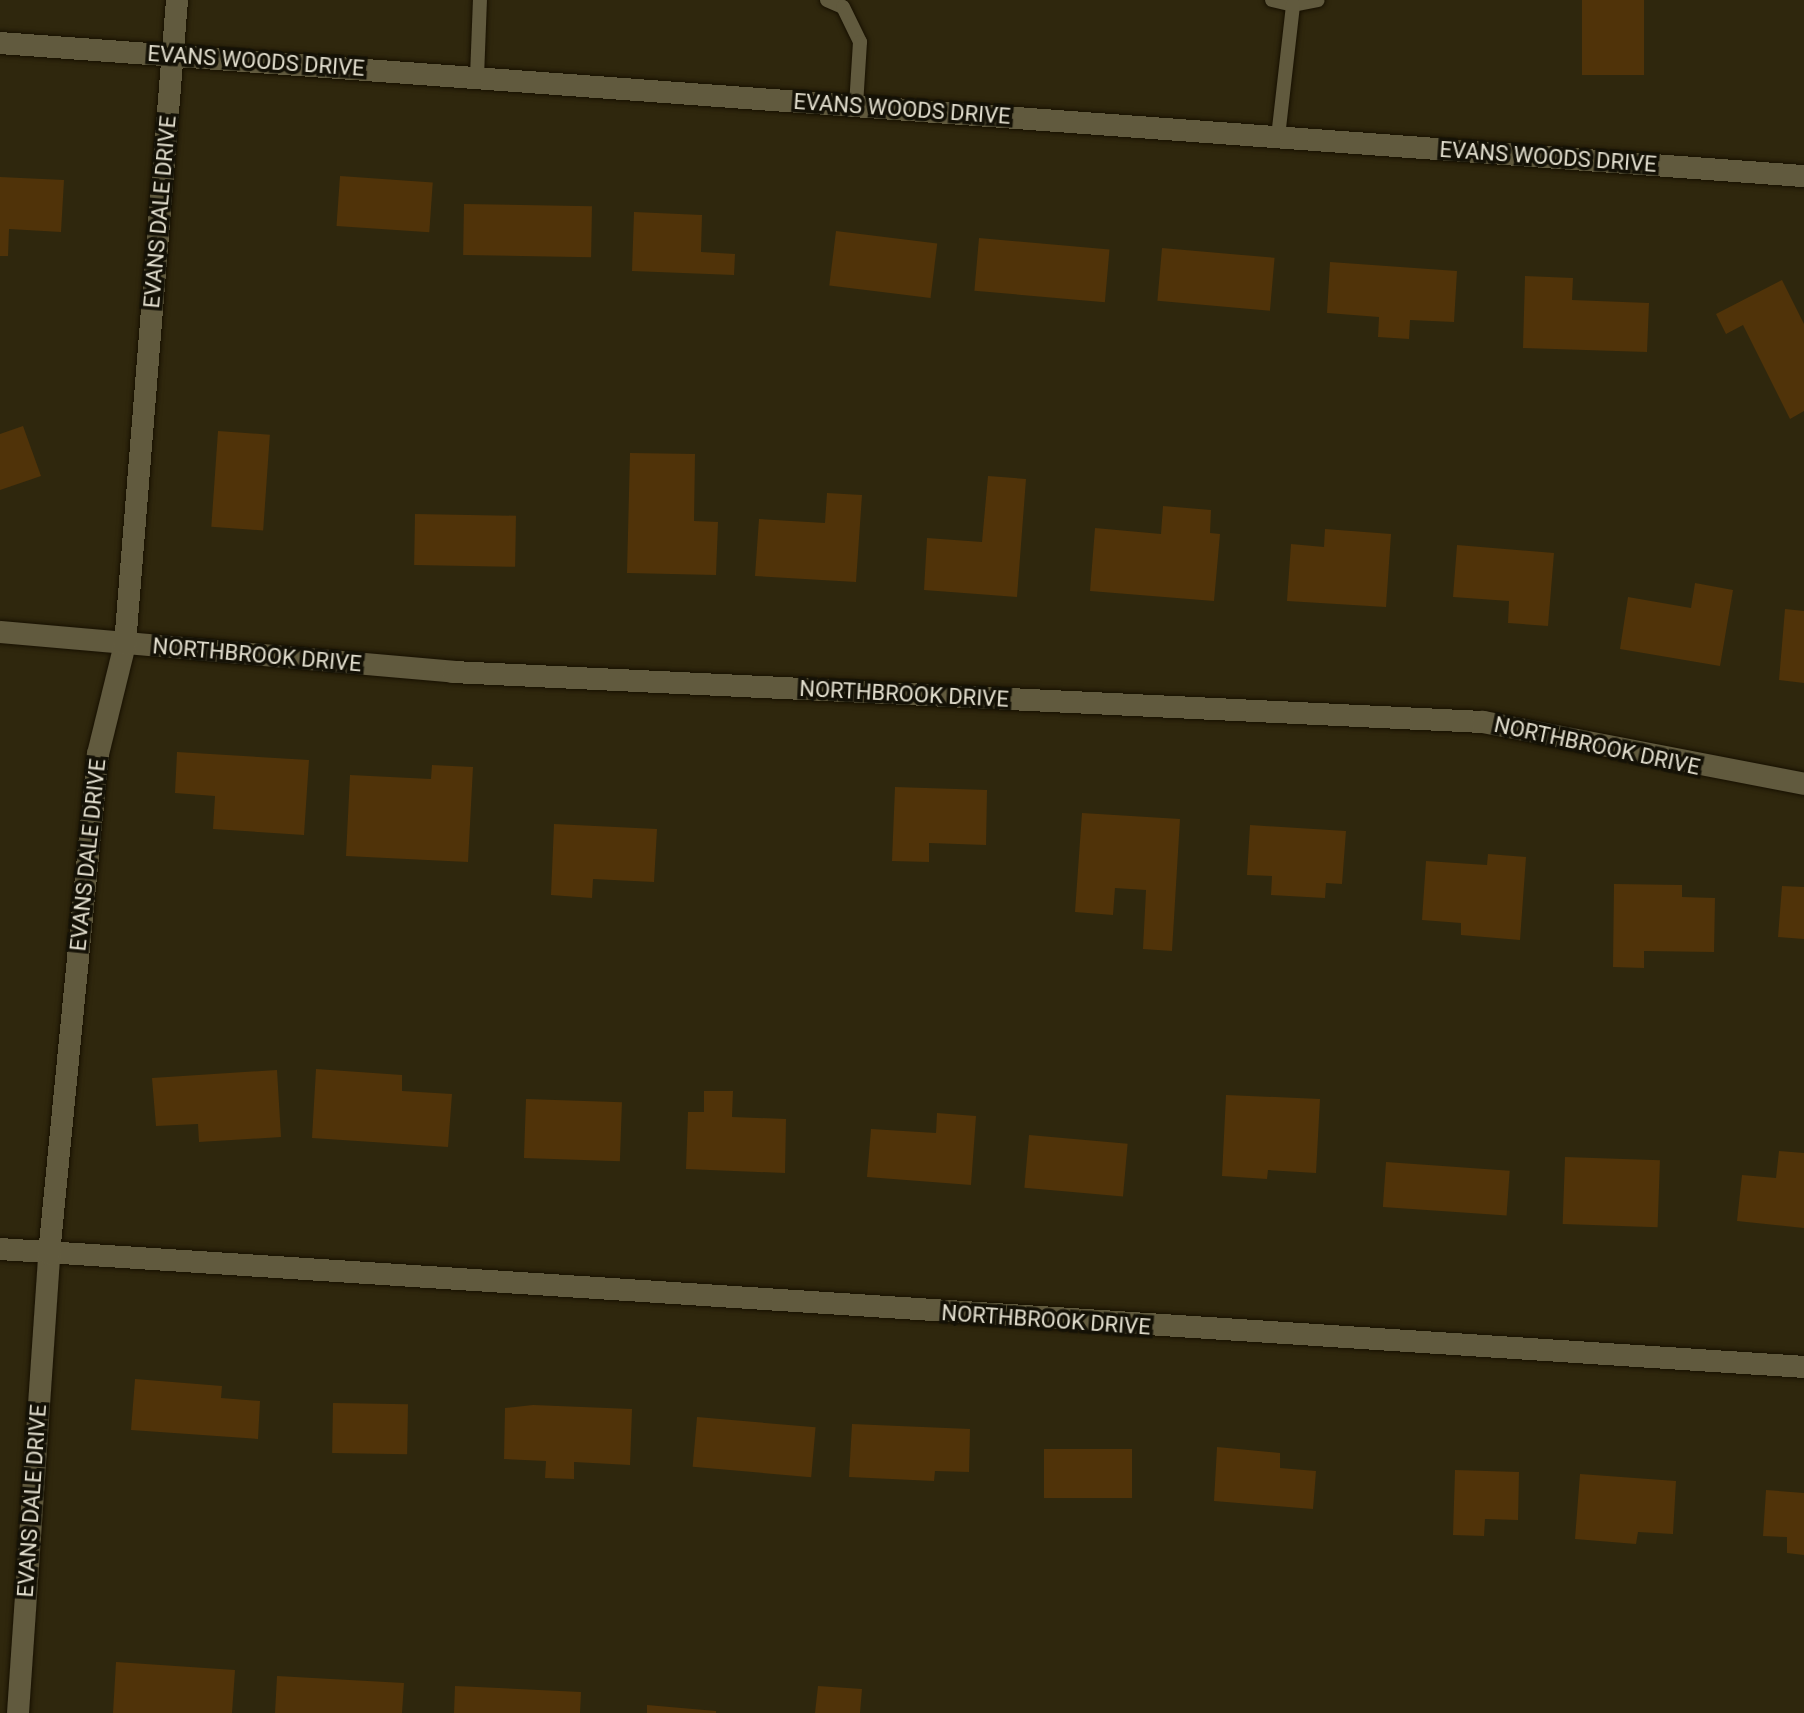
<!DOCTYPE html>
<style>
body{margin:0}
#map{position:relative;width:1804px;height:1713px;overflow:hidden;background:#2f270d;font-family:Roboto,sans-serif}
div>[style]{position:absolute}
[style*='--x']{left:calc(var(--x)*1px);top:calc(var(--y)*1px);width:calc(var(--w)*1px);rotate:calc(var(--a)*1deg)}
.building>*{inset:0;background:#503309;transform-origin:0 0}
.roads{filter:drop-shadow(0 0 2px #171000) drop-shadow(0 0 2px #171000)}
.service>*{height:14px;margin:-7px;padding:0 7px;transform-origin:7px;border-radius:7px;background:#615a3e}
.minor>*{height:22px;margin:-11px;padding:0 11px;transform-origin:11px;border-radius:11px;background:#615a3e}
span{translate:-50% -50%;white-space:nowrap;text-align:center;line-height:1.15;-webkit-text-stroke:7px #141106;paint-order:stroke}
.street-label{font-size:22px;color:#e1ddcd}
</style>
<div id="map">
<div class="building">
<div style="left:1582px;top:0;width:62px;height:75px"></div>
<div style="left:340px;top:176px;width:93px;height:50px;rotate:4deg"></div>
<div style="clip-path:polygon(0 177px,64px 180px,61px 232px,9px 229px,8px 256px,0 256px)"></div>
<div style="left:464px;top:204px;width:128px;height:51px;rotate:1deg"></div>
<div style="clip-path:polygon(634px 212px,702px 215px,701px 252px,735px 254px,734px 275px,632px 271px)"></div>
<div style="left:836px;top:231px;width:102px;height:55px;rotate:7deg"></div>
<div style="left:979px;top:238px;width:131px;height:53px;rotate:5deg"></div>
<div style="left:1162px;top:248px;width:113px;height:53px;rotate:5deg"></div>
<div style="clip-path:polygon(1330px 262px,1457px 271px,1454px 322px,1410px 320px,1409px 339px,1378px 337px,1379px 317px,1327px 313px)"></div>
<div style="clip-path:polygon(1525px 276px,1573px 278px,1572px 300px,1649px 303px,1647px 352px,1523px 348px)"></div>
<div style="clip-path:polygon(1782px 280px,1804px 324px,1804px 411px,1790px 419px,1743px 325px,1726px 334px,1716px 314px)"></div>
<div style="clip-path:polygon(23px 426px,41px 476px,0 490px,0 434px)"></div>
<div style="left:218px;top:431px;width:52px;height:96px;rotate:4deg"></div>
<div style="clip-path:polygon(630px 453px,695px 454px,694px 521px,718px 522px,716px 575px,627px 573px)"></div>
<div style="clip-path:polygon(988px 476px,1026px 479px,1017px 597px,924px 590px,927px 538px,982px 542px)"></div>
<div style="clip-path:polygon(827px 493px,862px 495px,856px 582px,755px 576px,759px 519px,825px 523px)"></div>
<div style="clip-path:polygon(1163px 506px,1211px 510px,1210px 533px,1220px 534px,1214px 601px,1090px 591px,1095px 528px,1161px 534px)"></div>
<div style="left:415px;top:514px;width:101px;height:51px;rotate:1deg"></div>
<div style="clip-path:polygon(1325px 529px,1391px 534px,1386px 607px,1287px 601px,1291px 544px,1324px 547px)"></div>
<div style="clip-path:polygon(1457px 545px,1554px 553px,1548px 626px,1508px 623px,1509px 601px,1453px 597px)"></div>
<div style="clip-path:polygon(1695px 583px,1733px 590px,1720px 666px,1620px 649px,1628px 597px,1691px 608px)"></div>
<div style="clip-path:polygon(1785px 609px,1804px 611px,1804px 683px,1779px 680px)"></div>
<div style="clip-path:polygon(177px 752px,309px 760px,304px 835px,213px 829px,215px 796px,175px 793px)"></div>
<div style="clip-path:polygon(432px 765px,473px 767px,468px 862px,346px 856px,350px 775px,431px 779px)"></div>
<div style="clip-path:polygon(895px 787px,987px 790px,986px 845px,929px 843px,929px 862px,892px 861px)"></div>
<div style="clip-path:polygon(1082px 813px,1180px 819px,1172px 951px,1143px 949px,1146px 890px,1115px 888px,1113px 915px,1075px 912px)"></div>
<div style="clip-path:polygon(554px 824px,657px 829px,654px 882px,593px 879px,592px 898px,551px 895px)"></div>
<div style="clip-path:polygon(1250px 825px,1346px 831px,1342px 884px,1326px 883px,1325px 898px,1271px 895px,1272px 876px,1247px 875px)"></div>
<div style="clip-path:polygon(1488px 854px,1526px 857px,1520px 940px,1461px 935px,1461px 923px,1422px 920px,1426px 861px,1487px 865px)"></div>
<div style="clip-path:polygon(1614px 884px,1682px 885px,1682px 897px,1715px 898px,1714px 952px,1644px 951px,1644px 968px,1613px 967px)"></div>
<div style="clip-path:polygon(1782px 886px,1804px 887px,1804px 939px,1778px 937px)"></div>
<div style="clip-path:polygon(316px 1069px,402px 1075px,402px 1091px,452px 1094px,448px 1147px,312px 1138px)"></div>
<div style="clip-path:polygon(277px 1070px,281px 1137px,199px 1142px,198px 1124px,156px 1126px,152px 1078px)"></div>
<div style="clip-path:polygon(704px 1091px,733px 1091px,732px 1117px,786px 1119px,785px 1173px,686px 1169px,688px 1112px,704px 1112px)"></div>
<div style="clip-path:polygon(1226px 1095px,1320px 1099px,1316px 1173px,1268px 1170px,1267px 1179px,1222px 1176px)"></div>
<div style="left:526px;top:1099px;width:96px;height:59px;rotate:2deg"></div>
<div style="clip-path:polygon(937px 1113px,976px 1116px,971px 1185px,867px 1177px,871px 1129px,936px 1133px)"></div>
<div style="left:1029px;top:1135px;width:99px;height:53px;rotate:5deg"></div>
<div style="clip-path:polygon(1779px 1151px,1804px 1153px,1804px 1228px,1737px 1221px,1742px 1175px,1776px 1178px)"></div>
<div style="left:1565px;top:1157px;width:95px;height:67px;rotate:2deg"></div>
<div style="left:1386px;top:1162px;width:124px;height:45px;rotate:4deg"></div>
<div style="clip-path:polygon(135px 1379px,222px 1386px,221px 1398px,260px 1401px,258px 1439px,131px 1430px)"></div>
<div style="left:333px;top:1403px;width:75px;height:50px;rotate:1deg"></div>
<div style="clip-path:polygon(533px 1405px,632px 1409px,630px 1465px,574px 1462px,574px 1479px,545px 1478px,546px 1461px,504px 1459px,505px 1408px)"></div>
<div style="left:697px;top:1417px;width:119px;height:50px;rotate:5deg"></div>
<div style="clip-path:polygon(852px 1424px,970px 1429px,969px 1472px,935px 1471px,934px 1481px,849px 1477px)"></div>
<div style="clip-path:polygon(1217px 1447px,1280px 1453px,1280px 1468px,1316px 1471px,1313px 1509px,1214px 1501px)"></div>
<div style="left:1044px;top:1449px;width:88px;height:49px"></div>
<div style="clip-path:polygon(1455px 1470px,1519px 1472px,1518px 1520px,1485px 1519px,1484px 1536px,1453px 1535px)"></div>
<div style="clip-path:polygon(1580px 1474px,1676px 1481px,1673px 1534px,1638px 1532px,1636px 1544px,1575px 1539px)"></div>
<div style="clip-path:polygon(1766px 1490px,1804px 1493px,1804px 1555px,1787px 1553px,1787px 1537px,1763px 1536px)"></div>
<div style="clip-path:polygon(116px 1662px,235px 1670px,232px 1713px,113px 1713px)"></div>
<div style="clip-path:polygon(277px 1676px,404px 1683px,402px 1713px,275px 1713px)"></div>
<div style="clip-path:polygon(455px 1686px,581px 1692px,580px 1713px,454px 1713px)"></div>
<div style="clip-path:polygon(818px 1686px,862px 1689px,860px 1713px,815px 1713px)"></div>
<div style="clip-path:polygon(647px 1705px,716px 1711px,716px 1713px,647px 1713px)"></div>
</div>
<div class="roads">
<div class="service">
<div style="--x:827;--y:0;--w:17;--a:24"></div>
<div style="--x:843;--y:7;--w:39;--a:64"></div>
<div style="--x:860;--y:42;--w:63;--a:93.6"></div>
<div style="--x:1272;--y:0;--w:22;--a:13"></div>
<div style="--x:1293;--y:5;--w:25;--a:-11"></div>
<div style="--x:477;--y:77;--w:77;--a:-87.8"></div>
<div style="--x:1278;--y:137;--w:133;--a:-83.5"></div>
</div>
<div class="minor">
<div style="--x:0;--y:43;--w:1809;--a:4.22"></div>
<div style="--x:0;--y:632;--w:455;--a:5"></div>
<div style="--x:453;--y:672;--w:1031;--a:2.78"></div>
<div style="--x:1483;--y:722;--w:327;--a:10.9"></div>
<div style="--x:0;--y:1249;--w:1808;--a:3.74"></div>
<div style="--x:18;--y:1713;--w:460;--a:-86.1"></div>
<div style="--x:49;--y:1254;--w:502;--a:-84.4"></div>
<div style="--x:98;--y:754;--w:113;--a:-76.2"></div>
<div style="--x:125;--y:644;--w:646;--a:-85.38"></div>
</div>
</div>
<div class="street-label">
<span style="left:256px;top:61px;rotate:4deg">EVANS WOODS DRIVE</span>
<span style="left:902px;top:109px;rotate:4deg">EVANS WOODS DRIVE</span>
<span style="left:1548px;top:157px;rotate:4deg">EVANS WOODS DRIVE</span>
<span style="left:160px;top:212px;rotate:-85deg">EVANS DALE DRIVE</span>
<span style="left:257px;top:655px;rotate:5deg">NORTHBROOK DRIVE</span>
<span style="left:904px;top:694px;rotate:3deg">NORTHBROOK DRIVE</span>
<span style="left:1597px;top:746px;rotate:12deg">NORTHBROOK DRIVE</span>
<span style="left:88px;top:855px;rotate:-84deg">EVANS DALE DRIVE</span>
<span style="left:1046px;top:1320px;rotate:4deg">NORTHBROOK DRIVE</span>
<span style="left:32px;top:1501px;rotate:-86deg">EVANS DALE DRIVE</span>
</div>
</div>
